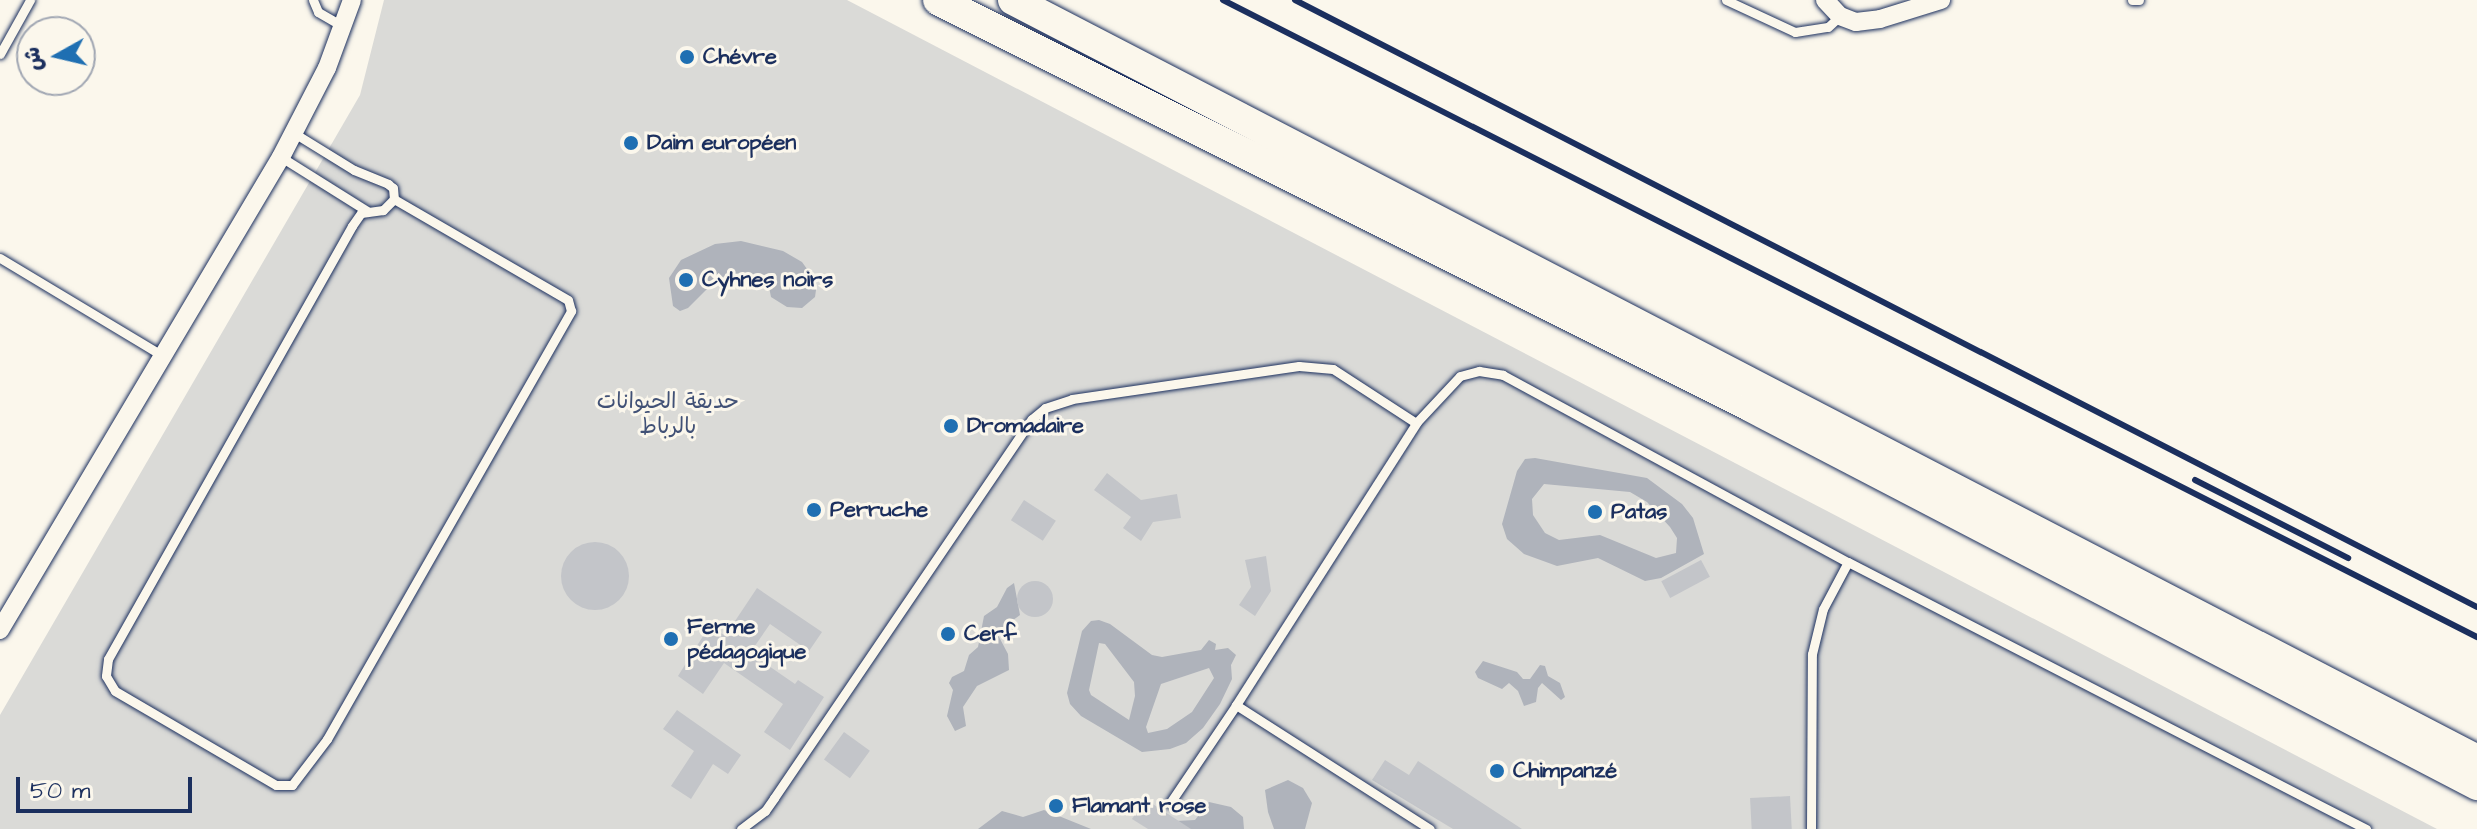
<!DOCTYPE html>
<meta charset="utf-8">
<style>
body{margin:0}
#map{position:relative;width:2477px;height:829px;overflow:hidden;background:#fbf7ec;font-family:"Architects Daughter","Playpen Sans Arabic",sans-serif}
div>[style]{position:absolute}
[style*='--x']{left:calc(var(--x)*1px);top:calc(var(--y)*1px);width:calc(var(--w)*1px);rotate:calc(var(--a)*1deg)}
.green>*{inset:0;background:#dadad7}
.water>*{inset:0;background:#afb3bb}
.building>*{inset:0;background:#c3c5c9;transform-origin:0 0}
.round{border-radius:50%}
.roads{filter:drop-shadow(0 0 2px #1b2f5e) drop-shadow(0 0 2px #1b2f5e)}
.service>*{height:9px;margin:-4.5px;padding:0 4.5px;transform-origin:4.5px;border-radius:4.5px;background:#fbf7ec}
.minor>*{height:18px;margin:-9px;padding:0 9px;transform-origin:9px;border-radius:9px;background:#fbf7ec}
.trunk>*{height:30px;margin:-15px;padding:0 15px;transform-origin:15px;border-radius:15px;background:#fbf7ec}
.rail>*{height:6px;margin:-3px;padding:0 3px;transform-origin:3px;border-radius:3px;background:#1b2f5e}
.dots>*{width:22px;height:22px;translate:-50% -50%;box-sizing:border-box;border:4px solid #fbf7ec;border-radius:50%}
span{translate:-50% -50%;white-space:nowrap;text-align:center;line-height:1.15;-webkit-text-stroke:6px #fbf7ec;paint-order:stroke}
.poi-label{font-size:22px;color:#1b2f5e;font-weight:700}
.left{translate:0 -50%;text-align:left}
.park-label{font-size:22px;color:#415176}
.north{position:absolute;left:16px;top:16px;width:80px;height:80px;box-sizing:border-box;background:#fbf7ec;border:2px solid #a1a7b3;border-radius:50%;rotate:262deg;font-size:22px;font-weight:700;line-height:32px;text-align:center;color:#1b2f5e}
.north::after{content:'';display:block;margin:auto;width:28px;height:36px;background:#1f6fb2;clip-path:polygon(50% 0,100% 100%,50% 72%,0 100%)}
.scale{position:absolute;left:16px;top:777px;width:176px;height:36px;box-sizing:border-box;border:4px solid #1b2f5e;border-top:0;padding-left:10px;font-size:24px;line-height:28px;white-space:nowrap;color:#1b2f5e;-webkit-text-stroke:6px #fbf7ec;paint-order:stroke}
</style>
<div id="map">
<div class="green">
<div style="clip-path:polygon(384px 0,847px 0,2437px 829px,0 829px,0 715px,360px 95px)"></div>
</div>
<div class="water">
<div style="clip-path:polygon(741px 241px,783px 251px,802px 262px,817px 283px,815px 297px,802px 308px,787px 307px,771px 297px,769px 287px,759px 276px,743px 273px,729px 274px,715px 281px,688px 308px,680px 311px,673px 306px,669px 278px,681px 260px,715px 244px)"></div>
<div style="clip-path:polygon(evenodd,1535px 458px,1647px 478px,1682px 504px,1693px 518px,1704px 554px,1661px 578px,1645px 581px,1598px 558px,1557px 566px,1524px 554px,1507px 539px,1502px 524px,1517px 471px,1525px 459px,1535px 458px,1544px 484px,1630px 492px,1647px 502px,1670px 527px,1677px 538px,1676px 553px,1656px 558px,1600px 535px,1559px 540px,1545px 533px,1533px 515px,1532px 499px,1544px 484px)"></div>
<div style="clip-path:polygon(1014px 583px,1020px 615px,1002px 628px,998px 635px,1008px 654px,1009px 670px,977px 686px,963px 707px,966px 726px,955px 731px,947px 716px,953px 690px,949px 683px,952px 677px,964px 671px,969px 655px,978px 647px,984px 616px,997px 607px,1007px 588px)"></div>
<div style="clip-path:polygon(evenodd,1099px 620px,1110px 624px,1152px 655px,1162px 657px,1201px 650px,1209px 640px,1216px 644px,1215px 650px,1228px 648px,1236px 655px,1231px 665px,1232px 679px,1220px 704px,1203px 728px,1186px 743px,1170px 749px,1142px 752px,1081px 716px,1070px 704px,1067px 693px,1082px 631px,1091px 621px,1099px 620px,1099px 643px,1105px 644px,1134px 682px,1135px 696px,1129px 720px,1091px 695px,1089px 690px,1099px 643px,1099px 620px,1209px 668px,1214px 678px,1192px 712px,1167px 729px,1148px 733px,1146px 727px,1161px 684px,1209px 668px)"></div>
<div style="clip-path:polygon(1483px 661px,1517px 672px,1523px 679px,1530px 679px,1540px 665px,1545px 666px,1548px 676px,1560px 683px,1565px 697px,1561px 700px,1542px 683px,1538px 688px,1536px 702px,1524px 706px,1518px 691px,1509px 683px,1502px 689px,1478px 678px,1475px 672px)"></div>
<div style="clip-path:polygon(1288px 780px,1303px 788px,1312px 803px,1305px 829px,1274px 829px,1268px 812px,1265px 790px)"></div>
<div style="clip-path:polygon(1209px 802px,1231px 807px,1243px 817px,1244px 829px,1169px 829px,1176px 821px,1195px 820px)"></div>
<div style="clip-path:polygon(1044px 810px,1091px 829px,978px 829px,1002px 811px,1023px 817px)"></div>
</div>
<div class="building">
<div style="clip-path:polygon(1107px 473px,1141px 500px,1177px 494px,1181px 518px,1153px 522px,1141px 541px,1123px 528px,1131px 517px,1094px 490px)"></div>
<div style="left:1024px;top:500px;width:38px;height:24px;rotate:33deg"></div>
<div class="round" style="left:561px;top:542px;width:68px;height:68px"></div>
<div style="clip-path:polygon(1266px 556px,1271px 591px,1255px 616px,1239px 605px,1251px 587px,1245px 560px)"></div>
<div style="left:1701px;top:560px;width:19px;height:45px;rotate:62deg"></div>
<div class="round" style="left:1017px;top:581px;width:36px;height:36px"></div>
<div style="clip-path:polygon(757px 588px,822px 632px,809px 651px,770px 624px,750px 653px,795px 684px,798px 680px,824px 697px,790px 750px,764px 732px,783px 704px,724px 663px,703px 694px,678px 676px,710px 625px,725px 636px)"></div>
<div style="clip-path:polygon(677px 710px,741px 755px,728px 774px,713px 764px,691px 799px,671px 786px,694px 751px,663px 729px)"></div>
<div style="left:844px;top:732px;width:32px;height:34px;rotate:36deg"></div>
<div style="clip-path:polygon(1385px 760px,1409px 775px,1418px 761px,1522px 829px,1453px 829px,1372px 780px)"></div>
<div style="left:1790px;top:796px;width:33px;height:40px;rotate:87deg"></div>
<div style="clip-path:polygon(1145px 799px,1191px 829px,1148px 829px,1132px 819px)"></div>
</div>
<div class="roads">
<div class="service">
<div style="--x:313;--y:0;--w:13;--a:67"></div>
<div style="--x:318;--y:12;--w:30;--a:30"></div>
<div style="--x:1726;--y:0;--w:76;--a:24.9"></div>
<div style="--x:1795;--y:32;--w:33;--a:-9"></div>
<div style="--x:1828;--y:27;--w:16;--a:-43"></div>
<div style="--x:2132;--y:0;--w:7;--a:0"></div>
<div style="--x:0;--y:54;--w:62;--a:-60.9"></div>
<div style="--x:294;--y:133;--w:70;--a:31.7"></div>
<div style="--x:354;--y:170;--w:37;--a:22"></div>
<div style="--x:388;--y:184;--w:6;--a:39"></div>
<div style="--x:393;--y:188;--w:11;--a:85"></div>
<div style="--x:394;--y:199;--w:16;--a:135"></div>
<div style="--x:383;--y:210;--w:22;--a:172"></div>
<div style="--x:361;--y:213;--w:16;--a:125"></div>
<div style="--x:352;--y:226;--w:497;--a:119.4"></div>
<div style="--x:108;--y:659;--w:17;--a:97"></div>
<div style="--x:106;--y:676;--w:17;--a:59"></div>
<div style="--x:115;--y:691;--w:186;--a:30.3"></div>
<div style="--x:276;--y:785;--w:16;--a:0"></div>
<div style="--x:292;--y:785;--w:58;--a:-52.7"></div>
<div style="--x:327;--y:739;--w:493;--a:-60.3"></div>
<div style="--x:571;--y:311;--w:11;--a:-105"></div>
<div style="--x:568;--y:300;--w:201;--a:-149.9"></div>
<div style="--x:281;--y:157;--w:102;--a:32.1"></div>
<div style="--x:0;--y:258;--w:190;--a:31"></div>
<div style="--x:1236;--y:705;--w:230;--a:32.6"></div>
<div style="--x:1170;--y:803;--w:118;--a:-56"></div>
<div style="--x:1236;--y:705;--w:335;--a:-57.4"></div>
<div style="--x:741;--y:829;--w:30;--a:-37"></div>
<div style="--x:765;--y:811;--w:16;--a:-55"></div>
<div style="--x:774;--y:798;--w:458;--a:-55.8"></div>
<div style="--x:1032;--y:419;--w:17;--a:-40"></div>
<div style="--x:1045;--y:408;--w:28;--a:-18"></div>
<div style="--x:1072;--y:399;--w:229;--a:-8.3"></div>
<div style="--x:1299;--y:366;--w:34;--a:5"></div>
<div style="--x:1333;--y:369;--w:99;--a:33"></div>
<div style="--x:1416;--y:423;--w:64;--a:-46.9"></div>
<div style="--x:1460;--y:376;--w:20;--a:-15"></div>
<div style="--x:1479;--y:371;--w:24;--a:9"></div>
<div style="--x:1503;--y:375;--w:392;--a:28.5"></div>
<div style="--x:1848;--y:562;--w:583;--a:27.27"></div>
<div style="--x:1811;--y:829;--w:175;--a:-89.7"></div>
<div style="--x:1812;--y:654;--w:46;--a:-76.3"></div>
<div style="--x:1823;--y:609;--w:53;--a:-62"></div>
</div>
<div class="minor">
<div style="--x:1825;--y:0;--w:22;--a:47"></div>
<div style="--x:1840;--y:16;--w:17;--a:21"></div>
<div style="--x:1856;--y:22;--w:24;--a:-7"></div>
<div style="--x:1880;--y:19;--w:64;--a:-17.3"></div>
<div style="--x:0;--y:630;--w:550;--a:-59.29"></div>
<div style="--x:281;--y:157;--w:100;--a:-62.7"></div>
<div style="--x:327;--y:68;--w:72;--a:-69.8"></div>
</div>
<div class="trunk">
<div style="--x:938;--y:0;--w:909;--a:26.59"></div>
<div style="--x:1751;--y:407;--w:819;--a:27.5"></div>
<div style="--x:1013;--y:0;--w:1650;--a:27.43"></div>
</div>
</div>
<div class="rail">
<div style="--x:1223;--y:0;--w:1407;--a:26.93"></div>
<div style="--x:1295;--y:0;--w:1329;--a:27.18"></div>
<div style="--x:2195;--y:480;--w:172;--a:27"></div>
</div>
<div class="dots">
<div style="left:687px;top:57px;background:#1f6fb2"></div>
<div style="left:631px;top:143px;background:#1f6fb2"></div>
<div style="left:686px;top:280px;background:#1f6fb2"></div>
<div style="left:951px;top:426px;background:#1f6fb2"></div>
<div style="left:814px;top:510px;background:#1f6fb2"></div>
<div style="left:1595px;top:512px;background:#1f6fb2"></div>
<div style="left:948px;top:634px;background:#1f6fb2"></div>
<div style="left:671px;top:639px;background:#1f6fb2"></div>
<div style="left:1497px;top:771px;background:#1f6fb2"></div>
<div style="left:1056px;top:806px;background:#1f6fb2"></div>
</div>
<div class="poi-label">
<span class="left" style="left:703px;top:57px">Chévre</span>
<span class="left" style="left:647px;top:143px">Daim européen</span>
<span class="left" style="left:702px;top:280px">Cyhnes noirs</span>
<span class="left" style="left:967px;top:426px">Dromadaire</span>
<span class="left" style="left:830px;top:510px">Perruche</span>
<span class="left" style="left:1611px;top:512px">Patas</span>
<span class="left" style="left:687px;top:639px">Ferme<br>pédagogique</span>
<span class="left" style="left:964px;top:634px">Cerf</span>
<span class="left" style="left:1513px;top:771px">Chimpanzé</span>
<span class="left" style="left:1072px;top:806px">Flamant rose</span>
</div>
<div class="park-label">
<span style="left:668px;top:414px">حديقة الحيوانات<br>بالرباط</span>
</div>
<div class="north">ش</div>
<div class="scale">50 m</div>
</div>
